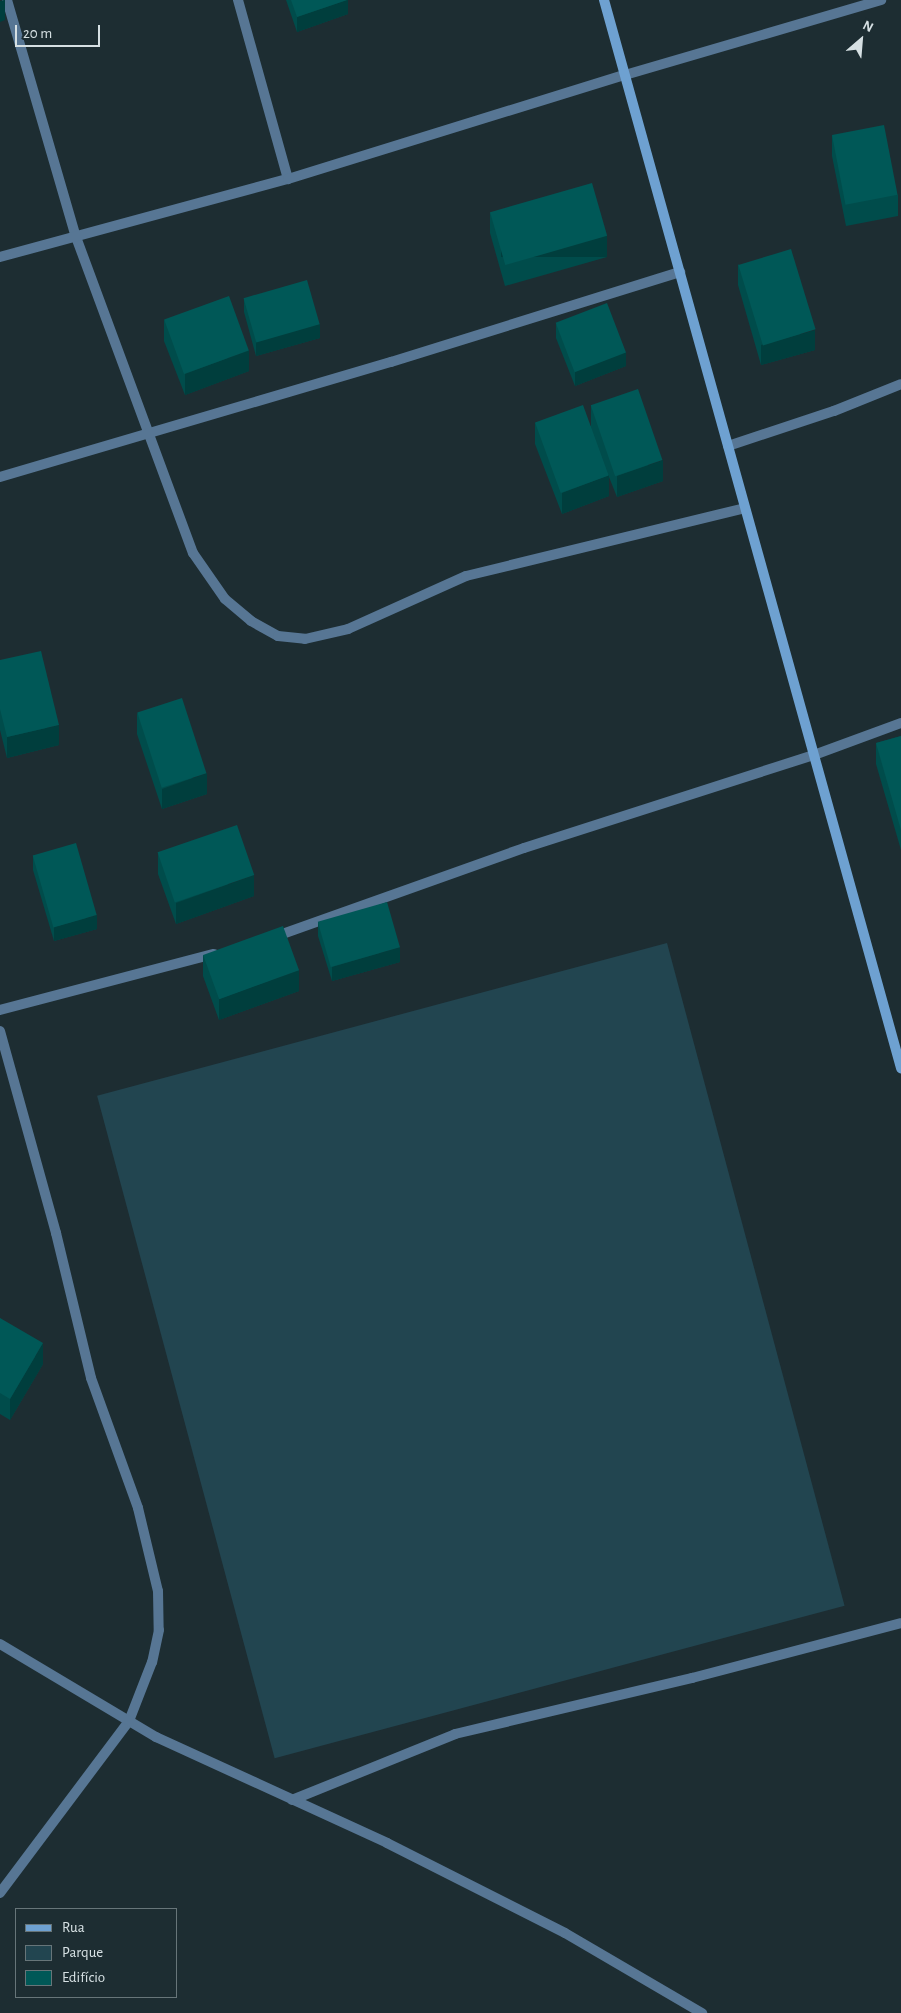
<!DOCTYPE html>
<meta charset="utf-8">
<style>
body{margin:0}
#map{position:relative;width:901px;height:2013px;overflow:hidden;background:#1d2d32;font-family:"Alegreya Sans",sans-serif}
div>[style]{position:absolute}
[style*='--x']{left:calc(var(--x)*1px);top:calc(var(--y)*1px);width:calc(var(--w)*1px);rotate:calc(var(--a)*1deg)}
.green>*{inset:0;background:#224550;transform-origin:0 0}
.minor>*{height:10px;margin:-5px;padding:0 5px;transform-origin:5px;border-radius:5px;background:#577694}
.secondary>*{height:10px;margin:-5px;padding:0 5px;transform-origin:5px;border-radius:5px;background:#6ea1d1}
.wall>*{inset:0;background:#004c4b}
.shaded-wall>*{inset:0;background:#003e3d;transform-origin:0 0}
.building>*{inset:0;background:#005857;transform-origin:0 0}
span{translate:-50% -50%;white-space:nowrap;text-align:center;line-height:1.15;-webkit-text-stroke:4px #1d2d32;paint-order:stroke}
.legend{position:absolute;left:15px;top:1908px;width:162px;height:90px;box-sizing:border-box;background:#1d2d32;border:1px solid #677579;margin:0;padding:6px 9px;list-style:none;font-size:15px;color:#d6e0e3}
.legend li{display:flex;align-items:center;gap:10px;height:25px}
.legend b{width:25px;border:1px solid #677579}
.north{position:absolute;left:836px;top:15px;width:50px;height:50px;-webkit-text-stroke:4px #1d2d32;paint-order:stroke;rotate:27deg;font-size:14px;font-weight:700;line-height:20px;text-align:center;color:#d6e0e3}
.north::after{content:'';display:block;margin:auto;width:18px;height:22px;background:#d6e0e3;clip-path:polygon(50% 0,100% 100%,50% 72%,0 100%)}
.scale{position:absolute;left:15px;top:25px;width:85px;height:22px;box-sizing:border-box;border:2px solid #d6e0e3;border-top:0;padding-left:6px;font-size:15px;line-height:18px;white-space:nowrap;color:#d6e0e3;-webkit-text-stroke:4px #1d2d32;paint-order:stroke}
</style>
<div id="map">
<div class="green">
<div style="left:667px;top:943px;width:686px;height:590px;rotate:75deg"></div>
</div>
<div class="minor">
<div style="--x:7;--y:0;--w:247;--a:73.8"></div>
<div style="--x:76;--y:237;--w:337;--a:69.7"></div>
<div style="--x:193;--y:553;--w:56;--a:55.2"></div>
<div style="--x:225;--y:599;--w:34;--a:40"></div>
<div style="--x:251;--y:621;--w:31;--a:29"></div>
<div style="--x:278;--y:636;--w:27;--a:6"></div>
<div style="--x:305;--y:639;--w:44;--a:-13.1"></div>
<div style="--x:348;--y:629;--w:129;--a:-24.2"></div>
<div style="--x:466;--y:576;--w:287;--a:-13.7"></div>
<div style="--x:238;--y:0;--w:186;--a:74.4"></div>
<div style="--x:0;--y:257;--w:298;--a:-15.2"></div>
<div style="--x:288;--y:179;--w:353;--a:-17.2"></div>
<div style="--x:625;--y:75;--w:267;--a:-16.3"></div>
<div style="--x:728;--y:446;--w:112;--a:-18.3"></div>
<div style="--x:834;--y:411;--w:72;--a:-21.9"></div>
<div style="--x:0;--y:477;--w:408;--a:-16.4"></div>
<div style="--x:391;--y:362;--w:303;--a:-17.3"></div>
<div style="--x:274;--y:937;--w:265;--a:-19.6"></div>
<div style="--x:524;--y:848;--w:305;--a:-17.8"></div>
<div style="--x:814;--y:755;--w:93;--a:-20.2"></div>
<div style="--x:0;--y:1010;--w:221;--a:-14.7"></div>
<div style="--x:0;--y:1031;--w:210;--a:74.5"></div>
<div style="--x:56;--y:1233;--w:149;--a:76.4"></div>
<div style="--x:91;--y:1378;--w:138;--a:70.1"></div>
<div style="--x:138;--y:1508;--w:85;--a:76.5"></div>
<div style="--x:158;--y:1591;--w:39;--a:89"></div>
<div style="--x:159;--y:1630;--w:33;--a:102"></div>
<div style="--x:152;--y:1662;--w:63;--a:111.3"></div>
<div style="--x:129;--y:1721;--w:215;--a:126.9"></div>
<div style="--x:0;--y:1644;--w:182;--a:30.8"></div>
<div style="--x:156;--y:1737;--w:254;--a:24.6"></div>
<div style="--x:387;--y:1843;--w:199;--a:26.8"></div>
<div style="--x:565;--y:1933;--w:159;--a:30.3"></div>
<div style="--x:292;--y:1800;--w:176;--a:-22"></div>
<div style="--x:455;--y:1734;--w:244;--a:-13.3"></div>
<div style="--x:692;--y:1678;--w:216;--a:-14.7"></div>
</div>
<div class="secondary">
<div style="--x:604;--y:0;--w:1109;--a:74.46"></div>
</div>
<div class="wall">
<div style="clip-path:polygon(286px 0,348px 0,348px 14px,297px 32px)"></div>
<div style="clip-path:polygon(832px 135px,898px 195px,898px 216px,846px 226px,832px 156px)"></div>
<div style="clip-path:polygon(490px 212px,607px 257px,505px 286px,490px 233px)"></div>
<div style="clip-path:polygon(738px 264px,815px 350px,761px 365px,738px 285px)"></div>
<div style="clip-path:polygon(244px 298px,320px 338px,256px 356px,244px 312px)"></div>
<div style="clip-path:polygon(164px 320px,249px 371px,185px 395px,164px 341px)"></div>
<div style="clip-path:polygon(556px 324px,626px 366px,575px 386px,556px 338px)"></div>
<div style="clip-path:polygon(591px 405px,663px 481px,617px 497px,609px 477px,609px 496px,562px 514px,535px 444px,535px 423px,591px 426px)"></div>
<div style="clip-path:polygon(0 660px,59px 745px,7px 758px,0 730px)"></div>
<div style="clip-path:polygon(137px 713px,207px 794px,162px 809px,137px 734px)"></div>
<div style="clip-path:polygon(901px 736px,901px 850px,876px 764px,876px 743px)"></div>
<div style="clip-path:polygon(158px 853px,254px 896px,176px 924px,158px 874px)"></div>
<div style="clip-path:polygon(33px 855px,97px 929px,54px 941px,33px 870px)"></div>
<div style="clip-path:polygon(318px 922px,400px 962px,332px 981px,318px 936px)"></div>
<div style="clip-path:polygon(203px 955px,299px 991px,219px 1020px,203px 976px)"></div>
<div style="clip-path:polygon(0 1318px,43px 1364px,10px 1420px,0 1414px)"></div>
</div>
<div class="shaded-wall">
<div style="clip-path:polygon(4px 0,5px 0,5px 20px,0 22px,0 1px)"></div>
<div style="clip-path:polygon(347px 0,348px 0,348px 14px,297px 32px,297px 17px)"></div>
<div style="left:607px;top:236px;width:21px;height:106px;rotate:90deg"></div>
<div style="clip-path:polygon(320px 324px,320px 338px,256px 356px,256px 341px)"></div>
<div style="clip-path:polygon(815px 330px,815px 350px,761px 365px,761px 345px)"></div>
<div style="clip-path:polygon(249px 350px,249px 371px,185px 395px,185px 374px)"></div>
<div style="clip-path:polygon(626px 352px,626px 366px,575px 386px,575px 371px)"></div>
<div style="clip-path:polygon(663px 460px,663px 481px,617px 497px,617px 476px)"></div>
<div style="clip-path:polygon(609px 475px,609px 496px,562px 514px,562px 493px)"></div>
<div style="clip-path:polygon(59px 725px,59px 745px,7px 758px,7px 737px)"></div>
<div style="clip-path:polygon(207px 773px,207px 794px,162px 809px,162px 789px)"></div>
<div style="clip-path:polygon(254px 875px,254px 896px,176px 924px,176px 903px)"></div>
<div style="clip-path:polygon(97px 915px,97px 929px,54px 941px,54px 927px)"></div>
<div style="clip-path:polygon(400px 947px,400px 962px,332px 981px,332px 967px)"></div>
<div style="clip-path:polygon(299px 970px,299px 991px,219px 1020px,219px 999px)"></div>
<div style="clip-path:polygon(43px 1343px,43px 1364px,10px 1420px,10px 1399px)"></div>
</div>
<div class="building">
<div style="clip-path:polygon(291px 0,347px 0,297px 17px)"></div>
<div style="left:884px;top:125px;width:71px;height:53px;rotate:79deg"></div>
<div style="left:592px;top:183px;width:55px;height:106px;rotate:74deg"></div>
<div style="left:791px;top:249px;width:84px;height:55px;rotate:73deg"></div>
<div style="left:307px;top:280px;width:46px;height:66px;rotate:74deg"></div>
<div style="left:229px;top:296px;width:58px;height:69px;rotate:70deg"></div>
<div style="left:607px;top:303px;width:53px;height:55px;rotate:69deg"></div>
<div style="left:638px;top:389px;width:75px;height:50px;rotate:71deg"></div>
<div style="left:583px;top:405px;width:75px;height:51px;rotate:70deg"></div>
<div style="clip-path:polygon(41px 651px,59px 725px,7px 737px,0 709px,0 660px)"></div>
<div style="left:182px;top:698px;width:79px;height:47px;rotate:72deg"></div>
<div style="clip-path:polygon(901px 736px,901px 830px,876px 743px)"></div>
<div style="left:237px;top:825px;width:53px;height:84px;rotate:71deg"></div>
<div style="left:76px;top:843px;width:75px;height:45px;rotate:74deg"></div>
<div style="left:387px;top:902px;width:47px;height:72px;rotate:74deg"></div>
<div style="left:283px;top:926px;width:47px;height:85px;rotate:70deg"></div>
<div style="clip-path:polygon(0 1318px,43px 1343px,10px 1399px,0 1393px)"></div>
</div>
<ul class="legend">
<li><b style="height:6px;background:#6ea1d1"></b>Rua</li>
<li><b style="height:14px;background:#224550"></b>Parque</li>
<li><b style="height:14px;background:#005857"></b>Edifício</li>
</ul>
<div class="north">N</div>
<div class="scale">20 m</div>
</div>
